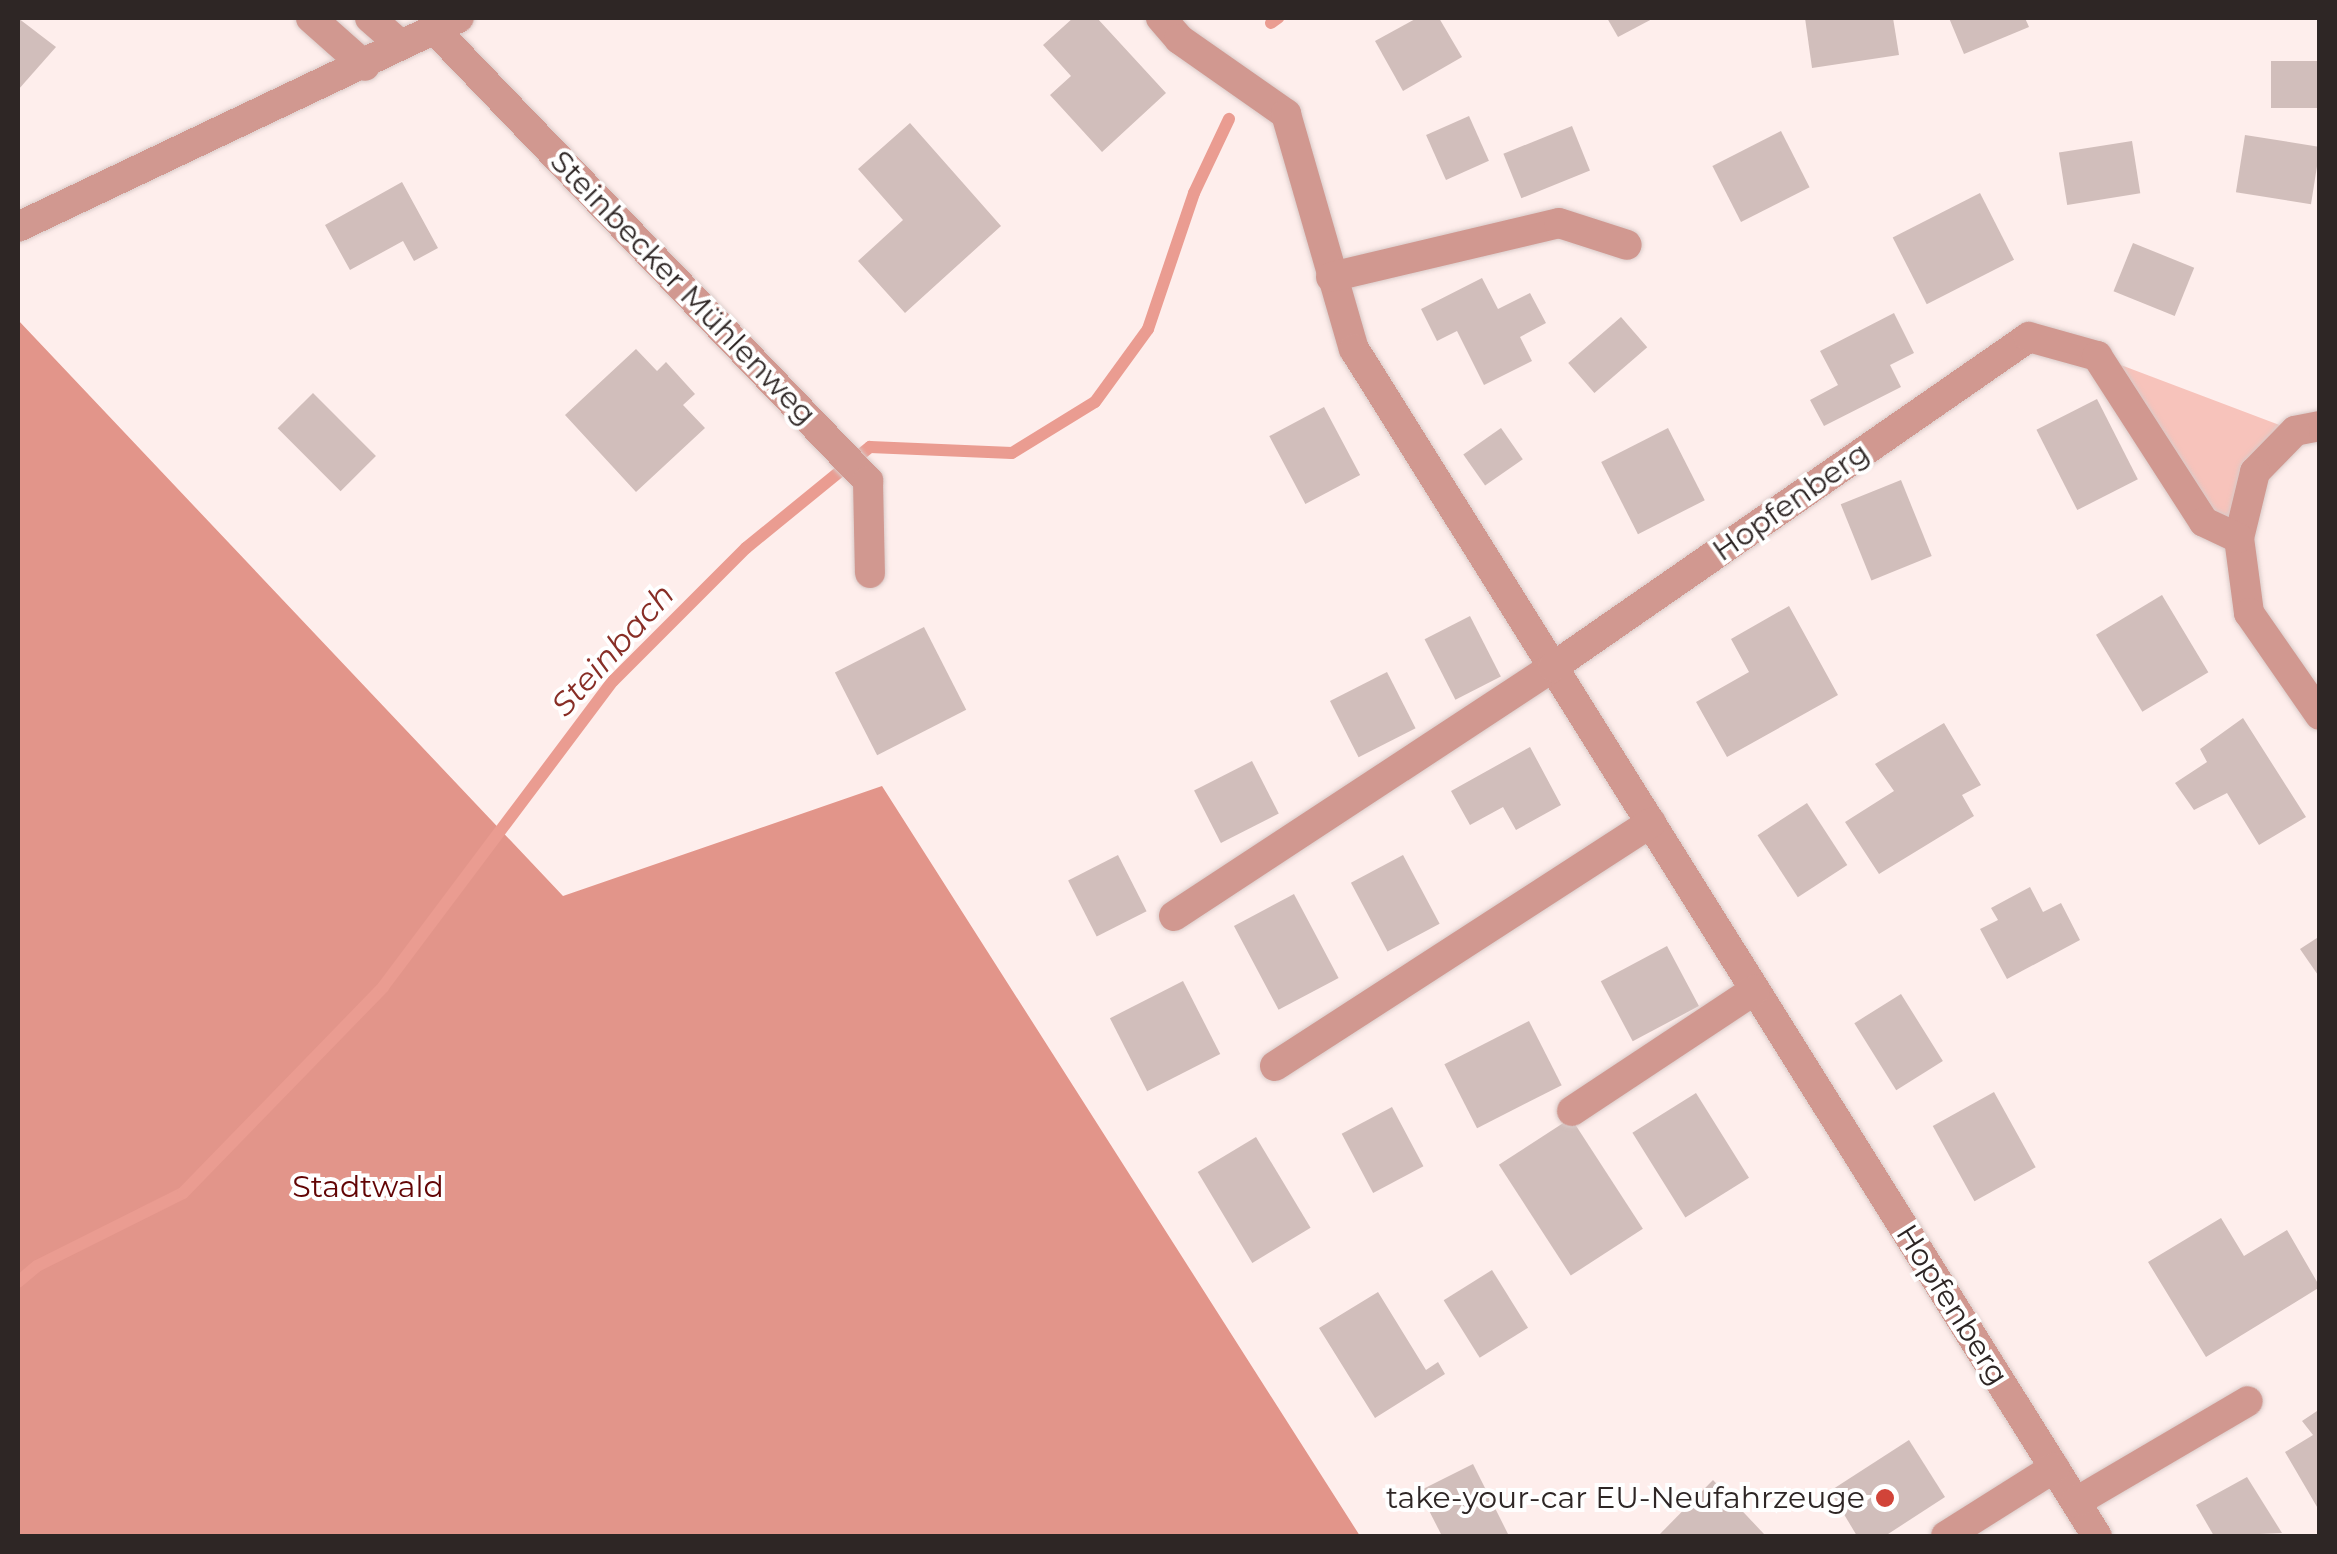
<!DOCTYPE html>
<meta charset="utf-8">
<style>
body{margin:0}
#map{position:relative;width:2337px;height:1554px;overflow:hidden;background:#feeeec;font-family:Montserrat,sans-serif}
div>[style]{position:absolute}
[style*='--x']{left:calc(var(--x)*1px);top:calc(var(--y)*1px);width:calc(var(--w)*1px);rotate:calc(var(--a)*1deg)}
.green>*{inset:0;background:#f7c3bb}
.forest>*{inset:0;background:#e2958a}
.stream>*{height:12px;margin:-6px;padding:0 6px;transform-origin:6px;border-radius:6px;background:#ea9c91}
.building>*{inset:0;background:#d1bebb;transform-origin:0 0}
.roads{filter:drop-shadow(0 0 2px #d9cac8) drop-shadow(0 0 2px #d9cac8)}
.minor>*{height:30px;margin:-15px;padding:0 15px;transform-origin:15px;border-radius:15px;background:#d19890}
.dots>*{width:28px;height:28px;translate:-50% -50%;box-sizing:border-box;border:5px solid #fff;border-radius:50%}
span{translate:-50% -50%;white-space:nowrap;text-align:center;line-height:1.15;-webkit-text-stroke:8px #fff;paint-order:stroke}
.street-label{font-size:30px;color:#2e2625}
.park-label{font-size:30px;color:#620404}
.poi-label{font-size:30px;color:#2e2625}
.right{translate:-100% -50%;text-align:right}
.water-label{font-size:32px;color:#882e26;font-style:italic}
.frame{position:absolute;inset:0;border:20px solid #2e2625;pointer-events:none}
</style>
<div id="map">
<div class="green">
<div style="clip-path:polygon(2097px 356px,2295px 431px,2255px 472px,2239px 538px,2204px 522px)"></div>
</div>
<div class="forest">
<div style="clip-path:polygon(18px 320px,563px 896px,882px 786px,1360px 1536px,18px 1536px)"></div>
</div>
<div class="stream">
<div style="--x:1271;--y:23;--w:9;--a:-36"></div>
<div style="--x:18;--y:1282;--w:25;--a:-40"></div>
<div style="--x:37;--y:1266;--w:163;--a:-26.6"></div>
<div style="--x:183;--y:1193;--w:287;--a:-45.8"></div>
<div style="--x:383;--y:987;--w:383;--a:-53.1"></div>
<div style="--x:613;--y:681;--w:188;--a:-45"></div>
<div style="--x:746;--y:548;--w:160;--a:-39.2"></div>
<div style="--x:870;--y:447;--w:142;--a:2.4"></div>
<div style="--x:1012;--y:453;--w:97;--a:-31.6"></div>
<div style="--x:1095;--y:402;--w:90;--a:-54"></div>
<div style="--x:1148;--y:329;--w:144;--a:-71.3"></div>
<div style="--x:1194;--y:193;--w:82;--a:-64.7"></div>
</div>
<div class="building">
<div style="clip-path:polygon(18px 18px,56px 47px,18px 90px)"></div>
<div style="clip-path:polygon(1073px 18px,1097px 18px,1166px 93px,1102px 152px,1050px 95px,1071px 76px,1043px 45px)"></div>
<div style="clip-path:polygon(1417px 18px,1439px 18px,1462px 57px,1403px 91px,1375px 41px)"></div>
<div style="clip-path:polygon(1607px 18px,1654px 18px,1618px 37px)"></div>
<div style="clip-path:polygon(1805px 18px,1893px 18px,1899px 55px,1812px 68px)"></div>
<div style="clip-path:polygon(1949px 18px,2025px 18px,2029px 27px,1964px 54px)"></div>
<div style="left:2320px;top:61px;width:47px;height:49px;rotate:90deg"></div>
<div style="left:1469px;top:116px;width:49px;height:47px;rotate:66deg"></div>
<div style="clip-path:polygon(910px 123px,1001px 226px,905px 313px,858px 261px,903px 220px,858px 169px)"></div>
<div style="left:1572px;top:126px;width:48px;height:74px;rotate:68deg"></div>
<div style="left:1781px;top:131px;width:63px;height:77px;rotate:63deg"></div>
<div style="left:2245px;top:135px;width:76px;height:58px;rotate:9deg"></div>
<div style="left:2132px;top:141px;width:53px;height:74px;rotate:81deg"></div>
<div style="clip-path:polygon(402px 182px,438px 248px,414px 261px,403px 241px,350px 270px,325px 225px)"></div>
<div style="left:1980px;top:193px;width:75px;height:98px;rotate:63deg"></div>
<div style="left:2133px;top:243px;width:66px;height:52px;rotate:22deg"></div>
<div style="clip-path:polygon(1482px 278px,1498px 309px,1530px 293px,1546px 323px,1520px 337px,1532px 361px,1484px 385px,1457px 331px,1437px 341px,1421px 309px)"></div>
<div style="clip-path:polygon(1894px 313px,1914px 353px,1890px 365px,1901px 387px,1824px 426px,1810px 400px,1838px 385px,1820px 351px)"></div>
<div style="left:1621px;top:317px;width:40px;height:70px;rotate:49deg"></div>
<div style="clip-path:polygon(636px 349px,657px 371px,666px 362px,695px 394px,683px 405px,705px 428px,636px 492px,565px 415px)"></div>
<div style="left:313px;top:393px;width:89px;height:50px;rotate:45deg"></div>
<div style="left:2097px;top:399px;width:90px;height:68px;rotate:63deg"></div>
<div style="left:1324px;top:407px;width:77px;height:62px;rotate:62deg"></div>
<div style="left:1501px;top:428px;width:38px;height:46px;rotate:55deg"></div>
<div style="left:1668px;top:428px;width:81px;height:75px;rotate:63deg"></div>
<div style="left:1901px;top:480px;width:82px;height:65px;rotate:68deg"></div>
<div style="left:2162px;top:595px;width:90px;height:77px;rotate:59deg"></div>
<div style="clip-path:polygon(1789px 606px,1838px 695px,1727px 757px,1696px 702px,1749px 672px,1731px 639px)"></div>
<div style="left:1470px;top:616px;width:68px;height:51px;rotate:63deg"></div>
<div style="left:924px;top:627px;width:93px;height:100px;rotate:63deg"></div>
<div style="left:1387px;top:672px;width:63px;height:64px;rotate:63deg"></div>
<div style="clip-path:polygon(2243px 718px,2306px 817px,2259px 845px,2227px 793px,2194px 810px,2175px 783px,2207px 762px,2200px 749px)"></div>
<div style="clip-path:polygon(1944px 723px,1981px 785px,1962px 795px,1974px 816px,1879px 874px,1845px 822px,1894px 791px,1875px 764px)"></div>
<div style="clip-path:polygon(1530px 747px,1561px 805px,1516px 830px,1503px 807px,1470px 825px,1451px 791px)"></div>
<div style="left:1252px;top:761px;width:59px;height:65px;rotate:63deg"></div>
<div style="left:1807px;top:803px;width:74px;height:59px;rotate:57deg"></div>
<div style="left:1118px;top:855px;width:63px;height:56px;rotate:63deg"></div>
<div style="left:1403px;top:855px;width:78px;height:59px;rotate:62deg"></div>
<div style="clip-path:polygon(2030px 887px,2043px 912px,2061px 903px,2080px 940px,2007px 979px,1980px 929px,1998px 920px,1991px 908px)"></div>
<div style="left:1294px;top:894px;width:95px;height:68px;rotate:62deg"></div>
<div style="clip-path:polygon(2320px 936px,2320px 978px,2300px 949px)"></div>
<div style="left:1667px;top:946px;width:68px;height:75px;rotate:62deg"></div>
<div style="left:1183px;top:981px;width:82px;height:82px;rotate:63deg"></div>
<div style="left:1901px;top:994px;width:79px;height:55px;rotate:58deg"></div>
<div style="left:1529px;top:1021px;width:72px;height:95px;rotate:63deg"></div>
<div style="left:1994px;top:1092px;width:86px;height:70px;rotate:61deg"></div>
<div style="left:1696px;top:1093px;width:100px;height:75px;rotate:58deg"></div>
<div style="left:1392px;top:1107px;width:67px;height:57px;rotate:62deg"></div>
<div style="left:1571px;top:1118px;width:132px;height:86px;rotate:57deg"></div>
<div style="left:1256px;top:1137px;width:106px;height:68px;rotate:59deg"></div>
<div style="clip-path:polygon(2221px 1218px,2244px 1256px,2287px 1230px,2320px 1287px,2206px 1357px,2148px 1262px)"></div>
<div style="left:1492px;top:1270px;width:68px;height:57px;rotate:58deg"></div>
<div style="clip-path:polygon(1378px 1292px,1426px 1370px,1438px 1362px,1445px 1374px,1375px 1418px,1319px 1328px)"></div>
<div style="clip-path:polygon(2320px 1409px,2320px 1512px,2285px 1452px,2313px 1435px,2302px 1421px)"></div>
<div style="clip-path:polygon(1909px 1440px,1945px 1497px,1885px 1536px,1857px 1536px,1830px 1491px)"></div>
<div style="clip-path:polygon(1473px 1464px,1509px 1536px,1442px 1536px,1419px 1491px)"></div>
<div style="clip-path:polygon(2247px 1477px,2282px 1533px,2214px 1536px,2196px 1505px)"></div>
<div style="clip-path:polygon(1713px 1480px,1764px 1534px,1658px 1536px)"></div>
</div>
<div class="roads">
<div class="minor">
<div style="--x:311;--y:18;--w:72;--a:41.6"></div>
<div style="--x:370;--y:18;--w:41;--a:41.1"></div>
<div style="--x:1161;--y:18;--w:28;--a:49"></div>
<div style="--x:1179;--y:39;--w:131;--a:35"></div>
<div style="--x:1286;--y:114;--w:245;--a:73.9"></div>
<div style="--x:1354;--y:349;--w:1400;--a:57.96"></div>
<div style="--x:434;--y:29;--w:627;--a:46.16"></div>
<div style="--x:868;--y:481;--w:92;--a:88.8"></div>
<div style="--x:18;--y:227;--w:488;--a:-25.4"></div>
<div style="--x:1331;--y:277;--w:234;--a:-13.3"></div>
<div style="--x:1559;--y:223;--w:71;--a:17.9"></div>
<div style="--x:2320;--y:426;--w:25;--a:169"></div>
<div style="--x:2295;--y:431;--w:57;--a:134.3"></div>
<div style="--x:2255;--y:472;--w:68;--a:103.6"></div>
<div style="--x:2239;--y:538;--w:76;--a:82.4"></div>
<div style="--x:2249;--y:613;--w:124;--a:55.2"></div>
<div style="--x:1174;--y:916;--w:453;--a:-33.3"></div>
<div style="--x:1553;--y:667;--w:579;--a:-34.73"></div>
<div style="--x:2029;--y:337;--w:71;--a:15.6"></div>
<div style="--x:2097;--y:356;--w:197;--a:57.2"></div>
<div style="--x:2204;--y:522;--w:38;--a:25"></div>
<div style="--x:1275;--y:1066;--w:448;--a:-32.9"></div>
<div style="--x:1572;--y:1111;--w:219;--a:-33.5"></div>
<div style="--x:2076;--y:1502;--w:199;--a:-30.4"></div>
<div style="--x:1946;--y:1536;--w:128;--a:-32.2"></div>
</div>
</div>
<div class="dots">
<div style="left:1885px;top:1498px;background:#d14439"></div>
</div>
<div class="street-label">
<span style="left:683px;top:288px;rotate:46deg">Steinbecker Mühlenweg</span>
<span style="left:1791px;top:502px;rotate:-35deg">Hopfenberg</span>
<span style="left:1952px;top:1305px;rotate:58deg">Hopfenberg</span>
</div>
<div class="park-label">
<span style="left:368px;top:1187px">Stadtwald</span>
</div>
<div class="poi-label">
<span class="right" style="left:1865px;top:1498px">take-your-car EU-Neufahrzeuge</span>
</div>
<div class="water-label">
<span style="left:613px;top:650px;rotate:-48deg">Steinbach</span>
</div>
<div class="frame"></div>
</div>
